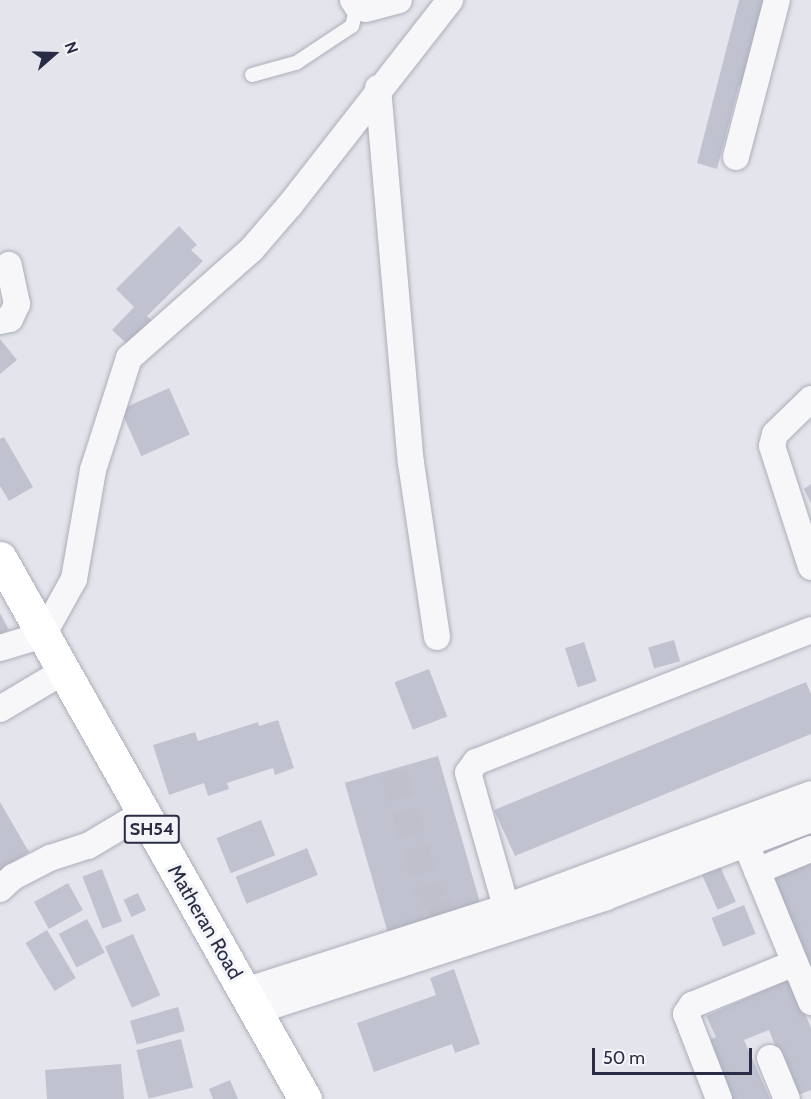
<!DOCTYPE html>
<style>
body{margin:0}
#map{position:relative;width:811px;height:1099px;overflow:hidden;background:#e4e5ec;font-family:Cabin,sans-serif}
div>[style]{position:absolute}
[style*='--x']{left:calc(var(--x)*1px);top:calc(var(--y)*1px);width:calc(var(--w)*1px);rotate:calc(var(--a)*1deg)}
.building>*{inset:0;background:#c0c2d0;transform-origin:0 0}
.minor-tunnel>*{height:26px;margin-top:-13px;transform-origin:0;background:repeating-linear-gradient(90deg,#bfc0cb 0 26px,transparent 0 39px)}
.roads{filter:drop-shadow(0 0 2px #acaeba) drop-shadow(0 0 2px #acaeba)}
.service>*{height:14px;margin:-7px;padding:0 7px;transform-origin:7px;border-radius:7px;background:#f7f7fa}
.minor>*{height:26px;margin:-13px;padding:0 13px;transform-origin:13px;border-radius:13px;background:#f7f7fa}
.primary>*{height:33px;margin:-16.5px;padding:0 16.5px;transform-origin:16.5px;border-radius:16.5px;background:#fff}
span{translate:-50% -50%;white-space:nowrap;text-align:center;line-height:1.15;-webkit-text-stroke:6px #f4f5f9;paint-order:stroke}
.shield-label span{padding:2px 4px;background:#f4f5f9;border:2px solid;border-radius:4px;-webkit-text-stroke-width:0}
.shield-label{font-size:18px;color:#2a2c46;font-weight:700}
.street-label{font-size:20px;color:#2a2c46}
.north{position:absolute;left:24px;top:24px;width:60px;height:60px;-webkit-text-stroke:4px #f4f5f9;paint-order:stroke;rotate:70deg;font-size:16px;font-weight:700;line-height:24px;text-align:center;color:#2a2c46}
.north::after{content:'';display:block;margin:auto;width:21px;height:27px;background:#2a2c46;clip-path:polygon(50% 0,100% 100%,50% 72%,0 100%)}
.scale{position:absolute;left:592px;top:1048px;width:160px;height:27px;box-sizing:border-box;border:3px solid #2a2c46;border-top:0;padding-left:8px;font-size:18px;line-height:21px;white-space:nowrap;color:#2a2c46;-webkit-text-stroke:4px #f4f5f9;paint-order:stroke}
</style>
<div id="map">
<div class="building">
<div style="clip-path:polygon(739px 0,769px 0,747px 87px,739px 85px,717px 169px,697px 163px)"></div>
<div style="clip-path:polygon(179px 226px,197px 245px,191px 250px,203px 261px,147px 316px,153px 322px,129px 346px,112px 330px,134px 307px,116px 289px)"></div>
<div style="clip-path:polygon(0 339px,17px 360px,0 374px)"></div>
<div style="left:169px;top:388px;width:51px;height:53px;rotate:66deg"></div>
<div style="clip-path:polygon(4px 437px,33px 487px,9px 501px,0 486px,0 439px)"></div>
<div style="clip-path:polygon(811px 484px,811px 503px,804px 489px)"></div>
<div style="clip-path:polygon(0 613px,9px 630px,0 635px)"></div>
<div style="left:674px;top:640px;width:22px;height:27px;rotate:74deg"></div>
<div style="left:584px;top:642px;width:41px;height:20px;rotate:72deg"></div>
<div style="left:429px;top:669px;width:51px;height:37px;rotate:69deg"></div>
<div style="clip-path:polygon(806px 682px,811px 694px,811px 734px,515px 856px,494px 810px)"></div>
<div style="clip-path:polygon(278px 720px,294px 768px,275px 775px,273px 768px,227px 783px,229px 789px,208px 796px,204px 783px,169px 795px,153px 745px,195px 732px,198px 741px,258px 722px,259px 726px)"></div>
<div style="left:438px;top:756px;width:155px;height:97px;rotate:74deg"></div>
<div style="clip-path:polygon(0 802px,29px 852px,0 870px)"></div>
<div style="left:261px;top:820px;width:38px;height:48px;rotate:68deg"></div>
<div style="left:307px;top:848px;width:29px;height:77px;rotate:68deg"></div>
<div style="clip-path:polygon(811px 859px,811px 981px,768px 876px)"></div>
<div style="left:720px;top:866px;width:39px;height:20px;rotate:66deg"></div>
<div style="left:102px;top:869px;width:56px;height:21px;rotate:69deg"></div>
<div style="left:68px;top:883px;width:31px;height:39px;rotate:61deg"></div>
<div style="left:138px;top:893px;width:19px;height:16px;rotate:65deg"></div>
<div style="left:744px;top:905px;width:31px;height:35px;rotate:68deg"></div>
<div style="left:87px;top:919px;width:38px;height:32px;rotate:62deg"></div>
<div style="left:47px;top:930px;width:56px;height:25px;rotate:59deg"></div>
<div style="left:133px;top:934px;width:67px;height:31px;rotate:66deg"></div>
<div style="clip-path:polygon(454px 969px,480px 1044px,455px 1053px,452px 1044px,374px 1072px,357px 1023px,436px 995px,430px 978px)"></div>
<div style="clip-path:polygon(790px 979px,811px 1028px,811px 1090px,795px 1096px,769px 1030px,744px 1040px,770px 1099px,729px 1099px,707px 1041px,716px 1037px,706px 1016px)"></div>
<div style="left:178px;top:1007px;width:25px;height:50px;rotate:74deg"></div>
<div style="left:181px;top:1039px;width:50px;height:46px;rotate:76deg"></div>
<div style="clip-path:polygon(121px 1064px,124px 1099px,47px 1099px,45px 1070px)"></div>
<div style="clip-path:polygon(230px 1080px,238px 1099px,213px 1099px,209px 1089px)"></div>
</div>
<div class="minor-tunnel">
<div style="--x:394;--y:773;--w:125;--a:74.2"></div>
<div style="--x:428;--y:893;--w:14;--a:39"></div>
<div style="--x:439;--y:902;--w:15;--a:74"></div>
</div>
<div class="roads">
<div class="service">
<div style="--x:252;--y:75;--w:46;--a:-15.3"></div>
<div style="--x:296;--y:63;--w:67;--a:-33.5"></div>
<div style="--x:352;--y:26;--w:21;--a:-76"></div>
</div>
<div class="minor">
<div style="--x:353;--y:0;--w:7;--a:56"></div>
<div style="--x:357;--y:6;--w:9;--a:18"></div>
<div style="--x:366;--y:9;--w:34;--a:-15"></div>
<div style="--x:378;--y:88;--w:376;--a:85"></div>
<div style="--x:411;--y:463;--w:176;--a:81.5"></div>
<div style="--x:736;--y:157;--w:162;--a:-75.4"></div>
<div style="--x:0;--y:321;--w:10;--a:-11"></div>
<div style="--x:10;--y:319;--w:17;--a:-65"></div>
<div style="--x:17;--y:304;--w:40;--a:-102"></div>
<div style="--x:811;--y:399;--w:50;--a:135.8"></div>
<div style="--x:775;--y:434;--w:12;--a:104"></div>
<div style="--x:772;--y:446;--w:127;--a:72.1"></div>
<div style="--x:0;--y:648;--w:45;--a:-16.8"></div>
<div style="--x:43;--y:635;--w:64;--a:-61"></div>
<div style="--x:74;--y:579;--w:111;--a:-80.1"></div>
<div style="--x:93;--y:470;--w:118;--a:-72.2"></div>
<div style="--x:129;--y:358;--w:164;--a:-41.5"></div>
<div style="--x:252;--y:249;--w:58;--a:-49.2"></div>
<div style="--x:290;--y:205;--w:260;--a:-52"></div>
<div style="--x:0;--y:709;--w:74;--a:-30.7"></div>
<div style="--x:746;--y:844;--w:171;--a:67.6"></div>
<div style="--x:757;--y:871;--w:58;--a:-22.2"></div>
<div style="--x:0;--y:889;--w:18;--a:-43"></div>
<div style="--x:13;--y:877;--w:42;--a:-27.2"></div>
<div style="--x:50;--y:858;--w:40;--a:-18"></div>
<div style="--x:88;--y:846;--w:64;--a:-31"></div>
<div style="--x:510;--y:921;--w:154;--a:-105.8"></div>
<div style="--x:468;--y:773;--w:14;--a:-54"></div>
<div style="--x:476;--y:762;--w:360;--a:-21.5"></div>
<div style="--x:245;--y:991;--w:274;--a:-17.8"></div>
<div style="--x:506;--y:907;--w:325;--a:-20.3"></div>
<div style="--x:256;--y:1011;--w:368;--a:-18"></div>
<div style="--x:606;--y:897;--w:219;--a:-20.8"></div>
<div style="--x:770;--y:1058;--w:44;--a:67.5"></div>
<div style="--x:719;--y:1099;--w:91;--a:-111.2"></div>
<div style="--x:686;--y:1014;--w:11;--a:-56"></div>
<div style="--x:692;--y:1005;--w:111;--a:-22.2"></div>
</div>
<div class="primary">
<div style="--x:0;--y:558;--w:621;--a:60.59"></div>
</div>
</div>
<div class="shield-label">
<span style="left:152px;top:829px">SH54</span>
</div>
<div class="street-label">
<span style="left:205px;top:922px;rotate:60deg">Matheran Road</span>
</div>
<div class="north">N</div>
<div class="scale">50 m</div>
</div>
